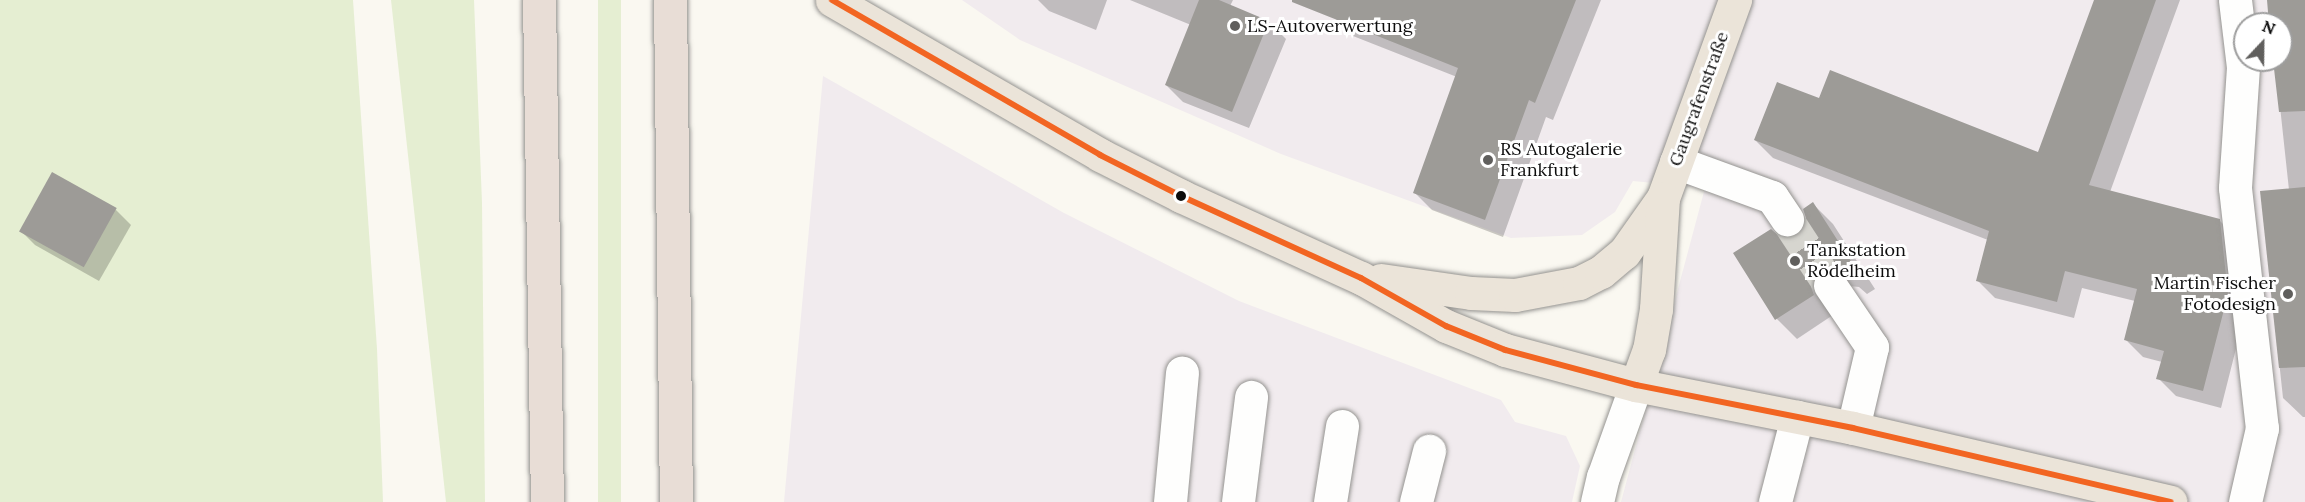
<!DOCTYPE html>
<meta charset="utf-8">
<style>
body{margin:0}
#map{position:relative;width:2305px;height:502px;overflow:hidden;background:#faf8f1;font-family:Lora,serif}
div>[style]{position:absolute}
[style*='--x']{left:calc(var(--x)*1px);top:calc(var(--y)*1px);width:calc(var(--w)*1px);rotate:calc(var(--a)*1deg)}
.industrial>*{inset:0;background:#f1ebee}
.green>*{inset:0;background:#e5eed2;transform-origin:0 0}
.shadow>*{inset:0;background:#0003}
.building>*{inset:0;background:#9d9b97;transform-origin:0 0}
.minor-tunnel>*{height:33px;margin-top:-16.5px;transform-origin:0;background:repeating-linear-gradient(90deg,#d6d5cf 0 33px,transparent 0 49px)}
.roads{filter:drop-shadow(0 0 2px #949390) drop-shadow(0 0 2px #949390)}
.minor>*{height:33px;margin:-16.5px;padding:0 16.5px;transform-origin:16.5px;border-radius:16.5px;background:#fefefd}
.major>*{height:33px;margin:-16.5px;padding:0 16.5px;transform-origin:16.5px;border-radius:16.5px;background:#ebe4d9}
.highway>*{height:33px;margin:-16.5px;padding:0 16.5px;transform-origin:16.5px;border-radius:16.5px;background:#e8ddd6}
.bus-1>*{height:6px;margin:-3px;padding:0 3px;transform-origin:3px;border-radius:3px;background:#f26522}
.dots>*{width:16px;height:16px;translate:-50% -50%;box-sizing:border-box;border:3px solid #fff;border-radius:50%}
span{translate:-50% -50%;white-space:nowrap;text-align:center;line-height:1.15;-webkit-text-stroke:6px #fff;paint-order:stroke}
.poi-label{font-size:18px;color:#0d0d0d}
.left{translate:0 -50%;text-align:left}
.right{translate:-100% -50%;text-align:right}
.street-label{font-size:18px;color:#0d0d0d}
.north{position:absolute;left:2233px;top:12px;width:60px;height:60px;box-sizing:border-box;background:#fff;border:2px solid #9e9e9e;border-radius:50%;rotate:22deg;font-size:16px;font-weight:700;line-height:24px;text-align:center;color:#0d0d0d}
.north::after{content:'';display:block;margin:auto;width:21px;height:27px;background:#605f5d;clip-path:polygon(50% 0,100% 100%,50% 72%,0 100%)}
</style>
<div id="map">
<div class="industrial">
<div style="clip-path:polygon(evenodd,962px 0,2305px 0,2305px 502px,1621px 502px,1705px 188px,1633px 181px,1615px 212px,1582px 235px,1511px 238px,1281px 154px,1020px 40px,962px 0,2245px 24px,2281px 24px,2281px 60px,2245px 60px,2245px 24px)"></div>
<div style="clip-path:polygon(823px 76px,1064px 213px,1239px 301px,1501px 400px,1515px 422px,1566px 436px,1580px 466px,1572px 502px,784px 502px)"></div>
</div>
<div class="green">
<div style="clip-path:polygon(0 0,353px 0,377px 349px,383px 502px,0 502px)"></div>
<div style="clip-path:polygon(391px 0,474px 0,482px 203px,485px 502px,446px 502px)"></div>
<div style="left:598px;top:0;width:23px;height:502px"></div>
</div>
<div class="shadow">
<div style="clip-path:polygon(1038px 0,1107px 0,1096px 30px,1049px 11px)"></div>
<div style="clip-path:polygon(1130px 0,1233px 0,1230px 6px,1269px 22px,1286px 39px,1249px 128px,1183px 102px,1166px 85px,1191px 25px)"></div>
<div style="clip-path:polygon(1342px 0,1601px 0,1553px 120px,1546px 117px,1503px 237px,1432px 210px,1415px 193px,1457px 77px,1353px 36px,1335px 18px)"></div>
<div style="clip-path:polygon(2095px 0,2180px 0,2110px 192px,2219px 220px,2237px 238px,2245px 313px,2221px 408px,2176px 396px,2158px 378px,2162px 362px,2143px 357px,2125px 339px,2135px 301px,2082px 288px,2074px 318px,1995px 298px,1977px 280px,1988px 240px,1773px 158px,1755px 140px,1820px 100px,2039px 154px)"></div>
<div style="clip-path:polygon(2268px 0,2305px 0,2305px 417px,2303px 417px,2283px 398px,2261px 193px,2289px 190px,2275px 60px,2281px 60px,2281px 24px,2271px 24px)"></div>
<div style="clip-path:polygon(1813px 204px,1833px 224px,1875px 289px,1867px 294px,1859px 287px,1849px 286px,1833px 315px,1797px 339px,1777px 319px,1779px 237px,1789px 239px,1798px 236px,1805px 227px)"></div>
<div style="clip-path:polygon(116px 210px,131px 225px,99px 281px,35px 245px,20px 230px)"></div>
</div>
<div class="building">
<div style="clip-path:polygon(1199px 0,1219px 0,1269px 21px,1232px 112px,1165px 85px)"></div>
<div style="clip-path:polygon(1292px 0,1576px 0,1535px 103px,1529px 100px,1485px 220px,1413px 193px,1458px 68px,1292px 2px)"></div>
<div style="clip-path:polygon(2094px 0,2156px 0,2089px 185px,2220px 219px,2228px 294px,2203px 391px,2156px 379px,2164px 351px,2124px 340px,2137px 289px,2065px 271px,2057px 302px,1976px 281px,1989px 231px,1754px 140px,1777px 82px,1819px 98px,1830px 70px,2038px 152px)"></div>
<div style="clip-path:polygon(2267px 0,2305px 0,2305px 111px,2279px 112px,2273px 60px,2281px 60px,2281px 24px,2269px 24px)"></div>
<div style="left:52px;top:172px;width:74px;height:68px;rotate:29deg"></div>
<div style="clip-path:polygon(2305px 187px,2305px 367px,2279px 368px,2260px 191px)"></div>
<div style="clip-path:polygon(1813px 202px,1856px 269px,1846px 275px,1838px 268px,1828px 266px,1820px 269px,1813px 277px,1811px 287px,1814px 295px,1775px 320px,1733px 253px,1771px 229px,1779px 236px,1789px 238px,1797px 235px,1804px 227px,1806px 218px,1803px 209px)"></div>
</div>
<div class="minor-tunnel">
<div style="--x:1787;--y:219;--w:79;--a:56.9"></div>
</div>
<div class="roads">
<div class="minor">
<div style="--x:2235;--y:0;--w:67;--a:83.2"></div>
<div style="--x:2243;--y:67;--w:121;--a:93.8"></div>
<div style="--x:2235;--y:188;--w:242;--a:83.6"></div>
<div style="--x:2262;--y:428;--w:76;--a:102.9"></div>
<div style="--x:1676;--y:162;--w:102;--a:20"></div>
<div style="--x:1772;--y:197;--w:27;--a:56"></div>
<div style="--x:1830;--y:285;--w:75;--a:55.9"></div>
<div style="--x:1872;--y:347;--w:83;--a:103.2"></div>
<div style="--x:1170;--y:502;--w:130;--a:-84.7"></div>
<div style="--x:1238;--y:502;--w:106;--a:-82.9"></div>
<div style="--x:1330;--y:502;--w:77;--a:-81"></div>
<div style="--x:1416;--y:502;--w:53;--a:-75.7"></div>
<div style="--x:1597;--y:502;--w:26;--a:-77"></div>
<div style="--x:1603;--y:477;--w:98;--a:-70.3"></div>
<div style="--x:1775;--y:502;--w:88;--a:-75.5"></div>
</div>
<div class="major">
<div style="--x:832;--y:0;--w:310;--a:30"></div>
<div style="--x:1100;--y:155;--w:91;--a:26.8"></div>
<div style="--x:1181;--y:196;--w:198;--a:24.5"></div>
<div style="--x:1361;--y:278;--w:98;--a:29.5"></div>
<div style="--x:1446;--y:326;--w:64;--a:22.1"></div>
<div style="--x:1505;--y:350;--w:136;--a:15"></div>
<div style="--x:1636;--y:385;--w:221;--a:11.2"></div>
<div style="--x:1853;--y:428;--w:326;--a:13.1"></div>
<div style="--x:1381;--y:280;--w:91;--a:8.2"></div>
<div style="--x:1471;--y:293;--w:44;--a:2.6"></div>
<div style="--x:1515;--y:295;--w:65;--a:-10.6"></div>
<div style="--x:1579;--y:283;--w:25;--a:-27"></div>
<div style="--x:1601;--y:272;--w:30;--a:-40"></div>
<div style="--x:1624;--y:253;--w:67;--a:-54.7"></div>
<div style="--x:1663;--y:198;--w:211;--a:-70"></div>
<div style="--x:1636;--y:385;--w:37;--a:-70"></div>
<div style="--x:1649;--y:350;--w:42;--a:-80.3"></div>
<div style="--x:1656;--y:309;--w:111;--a:-86.4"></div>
</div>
<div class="highway">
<div style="--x:539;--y:0;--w:502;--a:89.09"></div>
<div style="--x:670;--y:0;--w:502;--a:89.32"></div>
</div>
</div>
<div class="bus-1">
<div style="--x:832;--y:0;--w:310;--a:30"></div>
<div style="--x:1100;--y:155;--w:91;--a:26.8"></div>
<div style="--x:1181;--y:196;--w:198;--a:24.5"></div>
<div style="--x:1361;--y:278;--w:98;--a:29.5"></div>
<div style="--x:1446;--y:326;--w:64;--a:22.1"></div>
<div style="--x:1505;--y:350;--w:136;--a:15"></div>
<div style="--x:1636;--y:385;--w:221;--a:11.2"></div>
<div style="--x:1853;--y:428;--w:326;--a:13.1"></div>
</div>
<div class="dots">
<div style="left:1235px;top:26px;background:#605f5d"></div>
<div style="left:1488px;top:160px;background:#605f5d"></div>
<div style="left:1181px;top:196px;background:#0d0d0d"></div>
<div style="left:1795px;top:261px;background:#605f5d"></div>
<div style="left:2288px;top:294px;background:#605f5d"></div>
</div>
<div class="poi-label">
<span class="left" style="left:1247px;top:26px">LS-Autoverwertung</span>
<span class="left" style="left:1500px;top:160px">RS Autogalerie<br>Frankfurt</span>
<span class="left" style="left:1807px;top:261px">Tankstation<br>Rödelheim</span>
<span class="right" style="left:2276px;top:294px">Martin Fischer<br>Fotodesign</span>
</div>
<div class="street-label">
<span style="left:1699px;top:99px;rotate:-70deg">Gaugrafenstraße</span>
</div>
<div class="north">N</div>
</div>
